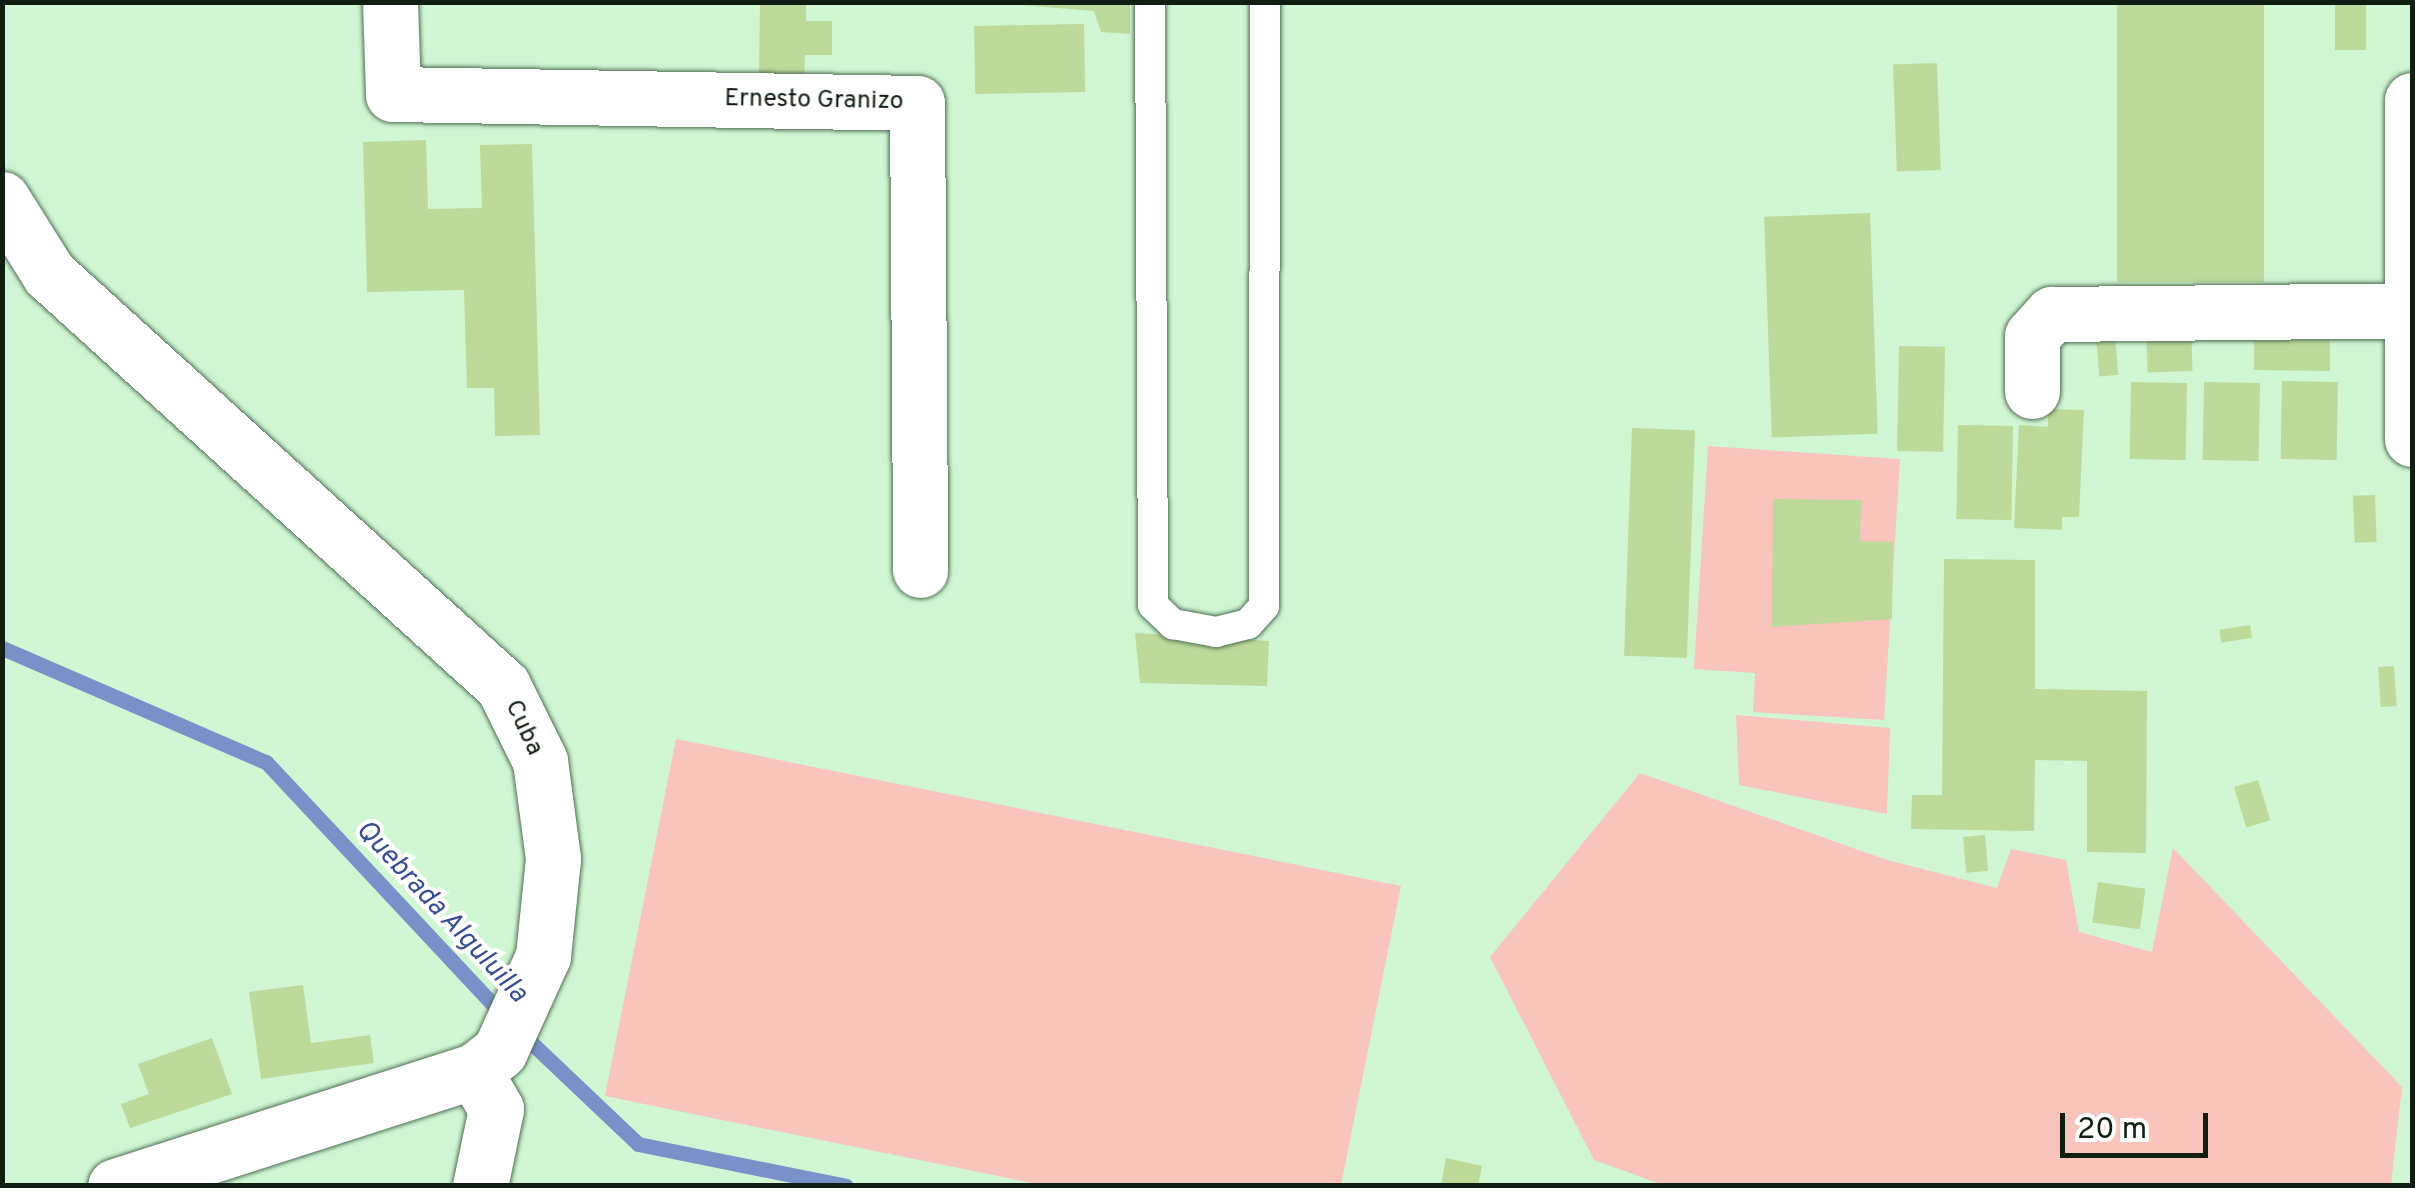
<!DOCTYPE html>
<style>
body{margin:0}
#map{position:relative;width:2415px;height:1188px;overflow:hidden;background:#d0f6d4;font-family:Overpass,sans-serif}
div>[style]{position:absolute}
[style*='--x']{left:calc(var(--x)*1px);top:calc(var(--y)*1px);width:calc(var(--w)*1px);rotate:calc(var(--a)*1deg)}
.green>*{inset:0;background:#f8c4bc}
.stream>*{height:15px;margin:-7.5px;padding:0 7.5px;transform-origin:7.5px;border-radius:7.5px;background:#7a90c9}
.building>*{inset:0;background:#bdda9b;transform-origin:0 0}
.roads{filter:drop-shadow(0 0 2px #4f7053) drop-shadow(0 0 2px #4f7053)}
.service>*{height:30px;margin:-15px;padding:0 15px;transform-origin:15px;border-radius:15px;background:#fff}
.minor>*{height:55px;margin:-27.5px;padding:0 27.5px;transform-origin:27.5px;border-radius:27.5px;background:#fff}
span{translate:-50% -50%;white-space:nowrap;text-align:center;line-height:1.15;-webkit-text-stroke:8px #fff;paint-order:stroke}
.street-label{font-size:25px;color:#101e12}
.water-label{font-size:28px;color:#374d94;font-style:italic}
.frame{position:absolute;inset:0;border:5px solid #101e12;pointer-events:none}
.scale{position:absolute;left:2060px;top:1113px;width:148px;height:45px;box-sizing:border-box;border:5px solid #101e12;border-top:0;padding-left:12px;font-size:30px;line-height:35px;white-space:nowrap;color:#101e12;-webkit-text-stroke:8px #fff;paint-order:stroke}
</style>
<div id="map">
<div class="green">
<div style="clip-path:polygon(1708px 446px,1900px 459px,1884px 720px,1753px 712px,1755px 673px,1694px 669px)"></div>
<div style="clip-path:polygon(1736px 715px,1890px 728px,1887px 814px,1739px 785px)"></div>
<div style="clip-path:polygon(676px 739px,1401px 886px,1341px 1185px,1042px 1185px,605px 1096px)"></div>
<div style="clip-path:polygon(1640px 773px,1887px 860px,1997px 888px,2011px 849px,2066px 860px,2079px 932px,2152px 952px,2173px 848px,2402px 1087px,2391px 1185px,1666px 1186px,1594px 1160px,1490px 957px)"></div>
</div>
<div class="stream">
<div style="--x:2;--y:648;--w:288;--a:23.4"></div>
<div style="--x:266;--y:762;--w:347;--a:46.9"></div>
<div style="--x:519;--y:1031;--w:164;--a:43.5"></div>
<div style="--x:638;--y:1144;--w:212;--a:11.4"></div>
</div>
<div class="building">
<div style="clip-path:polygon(760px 2px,806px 2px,806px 21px,832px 21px,832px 55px,805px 55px,804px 79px,759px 78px)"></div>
<div style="clip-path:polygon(988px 2px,1130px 2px,1130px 34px,1101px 32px,1094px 11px)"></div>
<div style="left:2117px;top:2px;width:147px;height:280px"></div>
<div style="left:2335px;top:2px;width:31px;height:48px"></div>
<div style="left:1084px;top:24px;width:68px;height:110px;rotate:89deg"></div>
<div style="left:1937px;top:63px;width:107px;height:44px;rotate:88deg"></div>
<div style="clip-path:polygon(426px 140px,428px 209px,482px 208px,480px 145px,532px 144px,540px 435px,495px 436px,494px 388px,467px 388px,464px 290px,367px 292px,363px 142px)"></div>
<div style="left:1870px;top:213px;width:221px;height:106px;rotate:88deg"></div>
<div style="left:2191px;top:324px;width:47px;height:45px;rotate:88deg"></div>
<div style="left:2114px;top:325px;width:50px;height:19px;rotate:85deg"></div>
<div style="clip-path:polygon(2254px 327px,2283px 328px,2283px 340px,2330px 340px,2330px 371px,2254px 370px)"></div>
<div style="left:1899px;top:346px;width:46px;height:105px;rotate:1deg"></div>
<div style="left:2282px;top:381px;width:56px;height:78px;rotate:1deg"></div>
<div style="left:2131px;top:382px;width:56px;height:77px;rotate:1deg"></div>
<div style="left:2204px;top:382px;width:56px;height:78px;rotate:1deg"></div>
<div style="clip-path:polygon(2048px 409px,2084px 410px,2079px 517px,2062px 517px,2062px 530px,2014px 528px,2019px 425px,2048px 427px)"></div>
<div style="left:1958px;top:425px;width:55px;height:94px;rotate:1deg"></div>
<div style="left:1632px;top:428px;width:63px;height:228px;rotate:2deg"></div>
<div style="left:2375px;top:495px;width:47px;height:22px;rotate:88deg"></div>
<div style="clip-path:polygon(1773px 499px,1861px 500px,1860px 541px,1893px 542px,1892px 619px,1772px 627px)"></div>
<div style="clip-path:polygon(1944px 559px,2035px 560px,2035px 689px,2147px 691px,2146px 853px,2087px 852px,2087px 761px,2035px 760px,2034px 831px,1911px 829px,1912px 795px,1942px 795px)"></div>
<div style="left:2250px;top:625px;width:13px;height:31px;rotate:81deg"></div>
<div style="clip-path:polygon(1135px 633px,1269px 641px,1267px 686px,1140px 683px)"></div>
<div style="left:2394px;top:666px;width:40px;height:16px;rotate:86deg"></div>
<div style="left:2258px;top:780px;width:42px;height:25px;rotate:73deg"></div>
<div style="left:1985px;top:835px;width:36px;height:22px;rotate:85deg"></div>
<div style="left:2098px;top:882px;width:48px;height:41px;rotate:8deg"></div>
<div style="clip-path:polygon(303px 985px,311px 1043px,370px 1035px,374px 1063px,261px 1079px,249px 992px)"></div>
<div style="clip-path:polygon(212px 1038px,232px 1094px,130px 1128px,121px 1104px,149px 1094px,138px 1064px)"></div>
<div style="clip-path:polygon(1446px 1158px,1482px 1166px,1478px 1186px,1441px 1186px)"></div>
</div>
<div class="roads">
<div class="service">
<div style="--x:1150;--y:2;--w:603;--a:89.71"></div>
<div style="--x:1153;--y:605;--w:28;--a:44"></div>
<div style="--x:1173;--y:624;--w:44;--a:10.5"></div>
<div style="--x:1216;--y:632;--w:33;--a:-14"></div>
<div style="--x:1248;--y:624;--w:24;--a:-48"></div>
<div style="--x:1264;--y:606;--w:604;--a:-89.91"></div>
</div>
<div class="minor">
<div style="--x:390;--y:2;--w:92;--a:88.1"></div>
<div style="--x:393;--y:94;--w:524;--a:0.98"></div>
<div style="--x:917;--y:103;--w:467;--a:89.6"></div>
<div style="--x:2412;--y:100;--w:339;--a:90"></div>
<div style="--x:2;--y:199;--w:89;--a:57.9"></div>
<div style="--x:49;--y:274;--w:613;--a:42.22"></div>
<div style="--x:503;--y:686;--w:84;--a:63.7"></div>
<div style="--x:540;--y:761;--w:99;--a:82.4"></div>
<div style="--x:553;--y:859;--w:98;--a:95.9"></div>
<div style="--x:543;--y:956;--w:104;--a:114.4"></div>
<div style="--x:500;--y:1051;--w:33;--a:142"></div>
<div style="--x:474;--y:1071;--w:377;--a:162.2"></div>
<div style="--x:2032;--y:391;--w:55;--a:-90"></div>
<div style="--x:2032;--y:336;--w:30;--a:-48"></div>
<div style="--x:2052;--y:314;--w:357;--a:-0.6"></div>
<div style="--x:474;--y:1071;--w:44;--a:59.9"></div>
<div style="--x:496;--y:1109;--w:79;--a:101.7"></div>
</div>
</div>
<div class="street-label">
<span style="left:814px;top:101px;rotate:1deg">Ernesto Granizo</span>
<span style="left:523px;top:728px;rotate:65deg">Cuba</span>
</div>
<div class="water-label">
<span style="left:441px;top:912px;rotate:47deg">Quebrada Alguluilla</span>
</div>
<div class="frame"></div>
<div class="scale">20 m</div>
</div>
